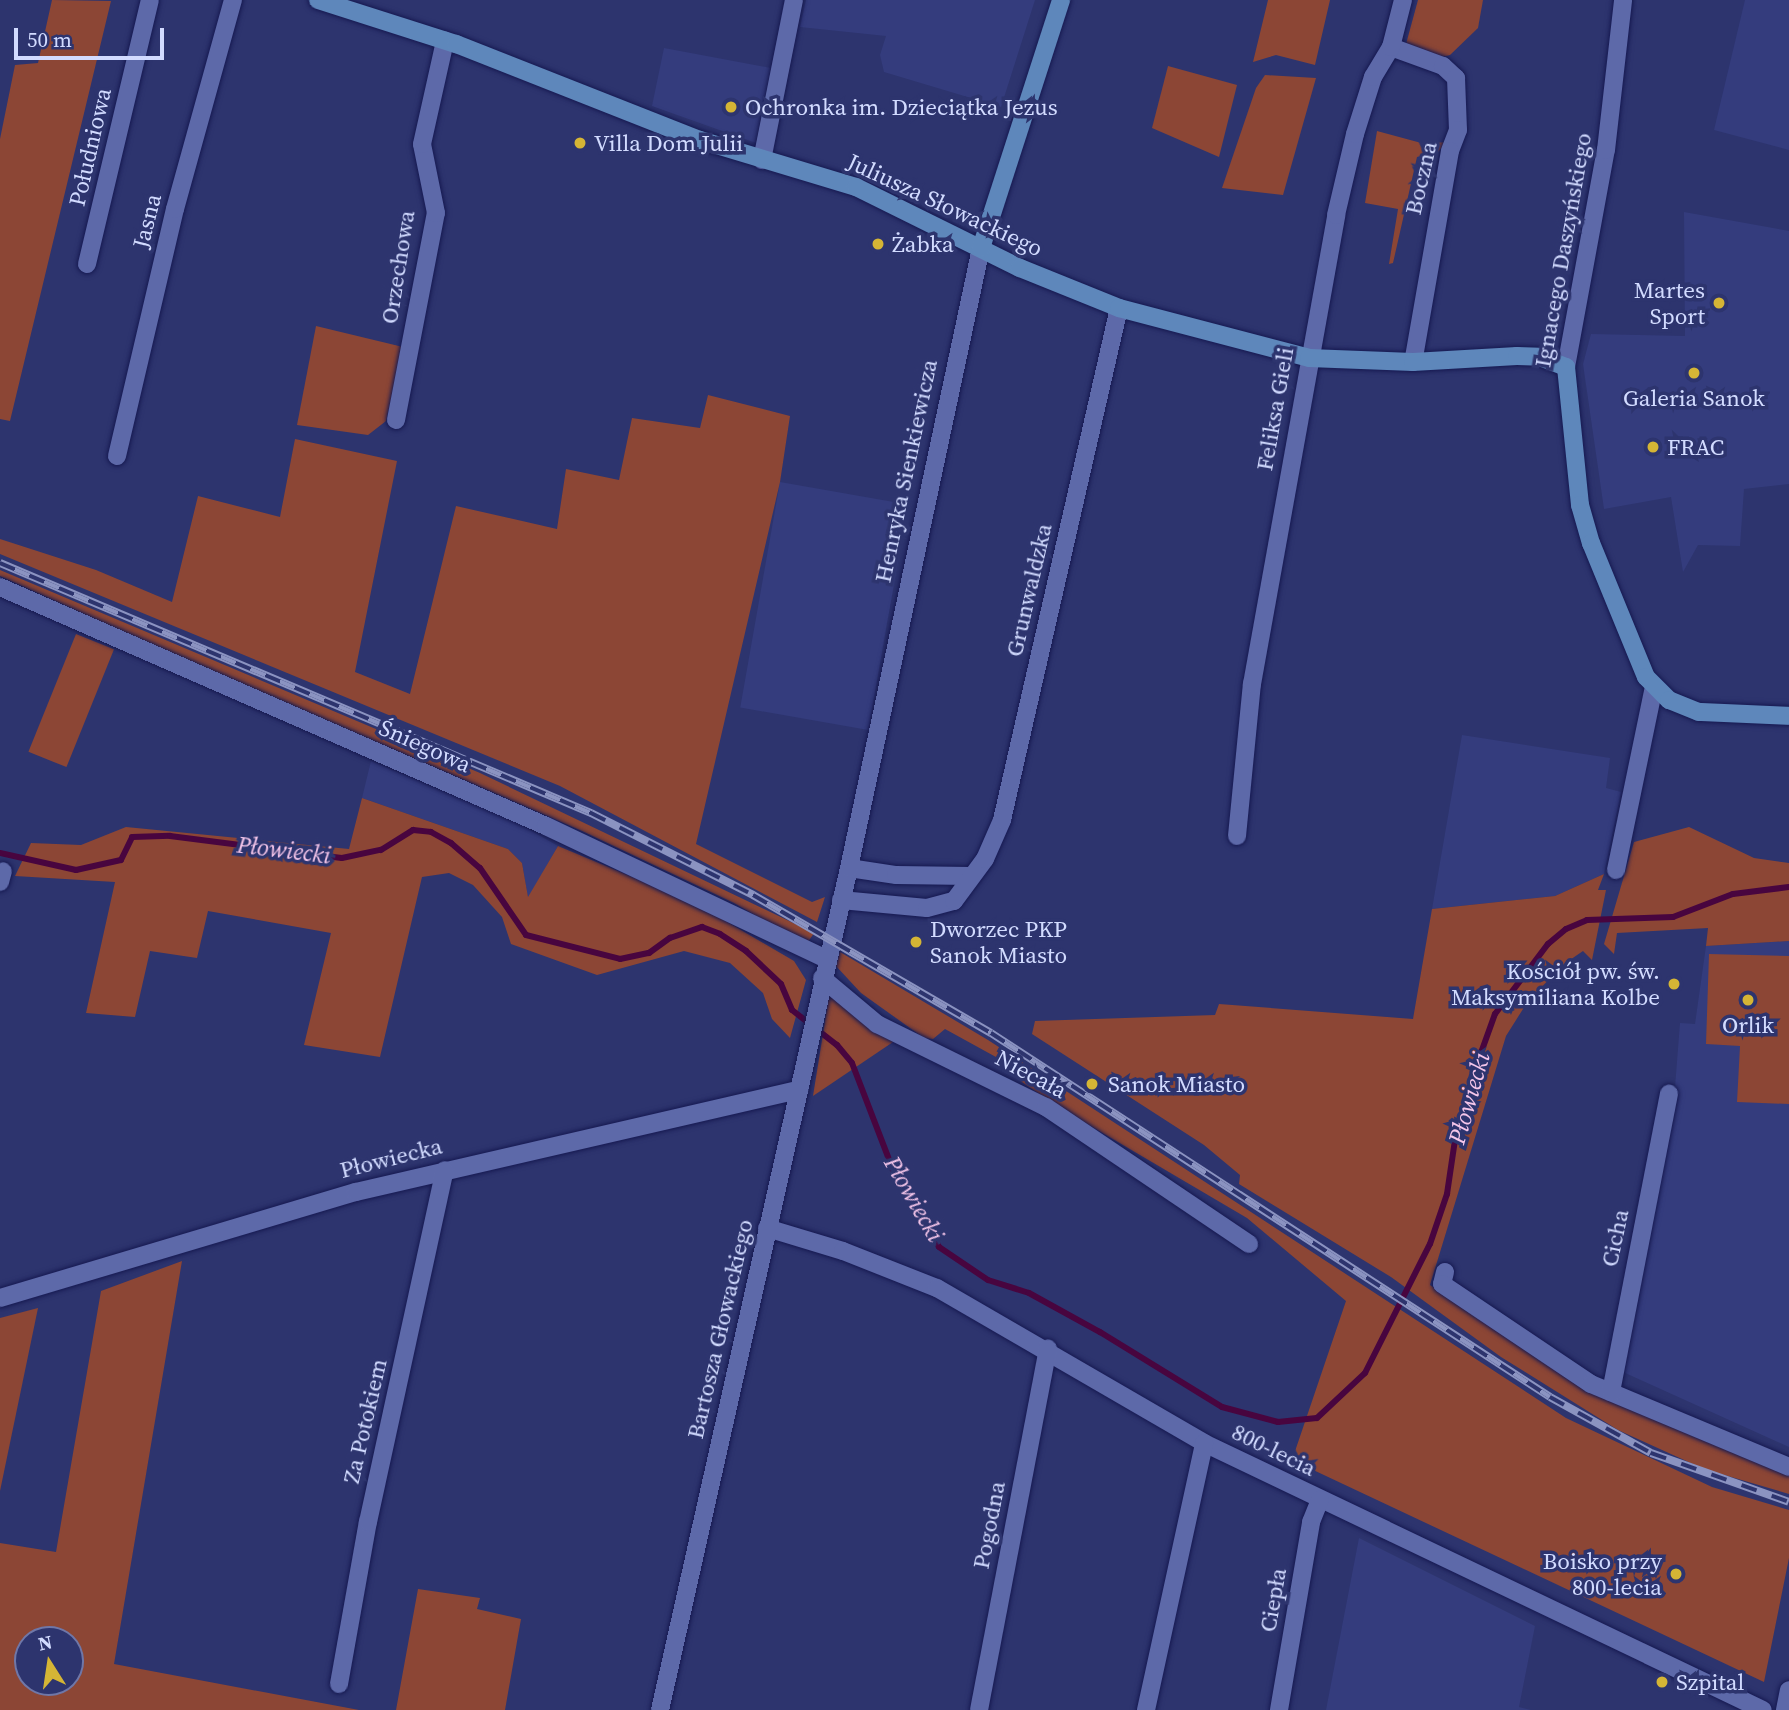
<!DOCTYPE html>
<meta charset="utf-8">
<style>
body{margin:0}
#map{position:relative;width:1789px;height:1710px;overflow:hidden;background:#2d346e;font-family:"Source Serif 4",serif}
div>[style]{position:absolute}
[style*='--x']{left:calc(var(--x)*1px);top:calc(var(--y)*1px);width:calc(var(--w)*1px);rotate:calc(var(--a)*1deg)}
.built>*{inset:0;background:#343c7d;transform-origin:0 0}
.green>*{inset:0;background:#8c4635;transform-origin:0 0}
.stream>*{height:6px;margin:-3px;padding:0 3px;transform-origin:3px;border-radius:3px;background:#48053f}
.roads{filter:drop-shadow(0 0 2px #161951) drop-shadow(0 0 2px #161951)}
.street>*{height:18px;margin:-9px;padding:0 9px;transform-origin:9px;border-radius:9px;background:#5d69a9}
.secondary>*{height:18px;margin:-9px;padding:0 9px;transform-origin:9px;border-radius:9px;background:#5e87bb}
.rail>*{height:8px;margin-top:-4px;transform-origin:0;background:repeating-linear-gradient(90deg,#2d346e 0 16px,#8b93c1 0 32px);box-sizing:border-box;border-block:2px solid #8b93c1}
.dots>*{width:19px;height:19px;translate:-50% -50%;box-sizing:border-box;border:4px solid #2d346e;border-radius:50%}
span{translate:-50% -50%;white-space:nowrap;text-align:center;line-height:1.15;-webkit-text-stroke:7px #2d346e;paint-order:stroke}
.poi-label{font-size:23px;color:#d2dbff}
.left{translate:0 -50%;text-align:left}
.right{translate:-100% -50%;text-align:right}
.street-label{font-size:23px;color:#d2dbff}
.water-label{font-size:24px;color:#f5c6ea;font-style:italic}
.north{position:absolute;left:14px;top:1626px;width:70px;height:70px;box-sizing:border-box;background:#2d346e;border:2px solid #6f77a8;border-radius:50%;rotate:348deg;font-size:19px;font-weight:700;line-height:28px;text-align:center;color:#d2dbff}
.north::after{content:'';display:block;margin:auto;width:24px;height:32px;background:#d5b535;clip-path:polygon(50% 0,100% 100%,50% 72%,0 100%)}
.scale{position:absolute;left:14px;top:28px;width:150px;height:32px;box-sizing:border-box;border:4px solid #d2dbff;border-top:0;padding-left:9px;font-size:21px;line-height:24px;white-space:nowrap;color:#d2dbff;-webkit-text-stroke:5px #2d346e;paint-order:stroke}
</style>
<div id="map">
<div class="built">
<div style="clip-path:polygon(806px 0,1035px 0,1001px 107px,884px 72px,880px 55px,886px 36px,800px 27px)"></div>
<div style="clip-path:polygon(1745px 0,1789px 0,1789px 150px,1714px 130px)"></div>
<div style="clip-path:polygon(664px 48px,771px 68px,756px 143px,652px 106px)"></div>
<div style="clip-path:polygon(1684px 212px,1789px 231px,1789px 484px,1744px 489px,1740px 546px,1698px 545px,1683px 572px,1671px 497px,1604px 509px,1583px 364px,1591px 334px,1685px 336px)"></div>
<div style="left:780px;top:482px;width:130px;height:229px;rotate:10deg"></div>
<div style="clip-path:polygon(1462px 735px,1610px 758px,1606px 788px,1621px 792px,1604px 874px,1555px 896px,1432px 909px)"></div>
<div style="clip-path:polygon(371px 761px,516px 822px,558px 846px,528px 898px,522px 863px,508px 849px,362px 798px)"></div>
<div style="clip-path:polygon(1789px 941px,1789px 1447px,1623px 1372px,1672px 1126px,1680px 1023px,1695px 1024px,1706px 946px)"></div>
<div style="clip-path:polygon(1359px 1538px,1535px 1626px,1519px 1707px,1531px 1710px,1326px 1710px)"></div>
</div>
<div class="green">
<div style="clip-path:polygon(52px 0,111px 1px,10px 421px,0 419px,0 139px,15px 65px,38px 63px)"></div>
<div style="clip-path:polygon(1268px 0,1330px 0,1315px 65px,1276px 55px,1253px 62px)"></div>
<div style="clip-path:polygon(1418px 0,1483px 0,1478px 28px,1450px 55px,1438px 58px,1406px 44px)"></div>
<div style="clip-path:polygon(1168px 66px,1237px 85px,1219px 157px,1152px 128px)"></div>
<div style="clip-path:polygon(1265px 75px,1316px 78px,1283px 195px,1222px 188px,1256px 88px)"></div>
<div style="clip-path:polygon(1377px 131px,1425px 144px,1446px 142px,1438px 152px,1417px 157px,1393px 263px,1389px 264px,1398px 209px,1365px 203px)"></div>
<div style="clip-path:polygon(316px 326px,403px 347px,386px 421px,368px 435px,297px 425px)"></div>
<div style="clip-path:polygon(708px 395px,790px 416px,780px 482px,696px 844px,812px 902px,825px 897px,817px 922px,560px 786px,0 554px,0 539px,96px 570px,172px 602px,198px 496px,280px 517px,295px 439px,397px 461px,355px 672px,410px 694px,456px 506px,557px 529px,566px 469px,619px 480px,632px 418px,700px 428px)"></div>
<div style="clip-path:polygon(0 570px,480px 773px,814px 933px,806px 945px,734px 903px,582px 831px,153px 645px,0 576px)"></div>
<div style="left:76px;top:634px;width:41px;height:127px;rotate:22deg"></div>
<div style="clip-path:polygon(362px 798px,508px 849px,522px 863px,528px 897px,558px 846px,695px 903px,794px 961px,806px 980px,790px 1038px,772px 1019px,763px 993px,730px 963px,684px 951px,597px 975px,511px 944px,502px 917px,473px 885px,449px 873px,422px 877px,380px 1057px,304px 1045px,331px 933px,208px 911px,197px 958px,150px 951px,135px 1017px,86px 1013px,115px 882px,15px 876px,31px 843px,81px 845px,126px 827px,349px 849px)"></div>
<div style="clip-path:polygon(1689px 827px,1754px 858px,1789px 863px,1789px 941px,1706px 946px,1708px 928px,1617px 933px,1614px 954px,1604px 944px,1634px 842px)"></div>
<div style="clip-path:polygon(1604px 874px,1598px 890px,1606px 890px,1592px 960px,1583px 951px,1564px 964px,1528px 1001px,1506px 1036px,1430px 1285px,1560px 1373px,1695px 1437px,1789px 1475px,1789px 1494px,1704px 1469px,1618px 1430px,1501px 1357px,1391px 1277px,1239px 1184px,1240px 1175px,1204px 1145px,1032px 1034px,1035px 1021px,1215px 1015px,1219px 1004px,1413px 1019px,1432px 909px,1555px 896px)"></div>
<div style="clip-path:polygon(840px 952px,988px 1040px,1566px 1418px,1712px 1487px,1789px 1510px,1789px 1558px,1764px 1682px,1309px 1468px,1291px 1463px,1346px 1301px,1247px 1218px,1055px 1105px,1022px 1082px,1005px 1062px,945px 1029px,933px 1039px,924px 1038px,861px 993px,836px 966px)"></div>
<div style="clip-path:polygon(1709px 954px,1789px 956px,1789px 1104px,1737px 1102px,1740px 1046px,1706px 1044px)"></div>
<div style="clip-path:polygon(830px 990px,896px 1040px,813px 1096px)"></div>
<div style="clip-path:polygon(evenodd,182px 1261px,114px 1664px,359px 1710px,0 1710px,0 1543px,56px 1552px,101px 1291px,182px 1261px,28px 1640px,70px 1640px,70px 1682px,28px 1682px,28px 1640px)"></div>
<div style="clip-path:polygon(38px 1308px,0 1491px,0 1318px)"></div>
<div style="clip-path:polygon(418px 1589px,480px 1598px,477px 1609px,521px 1619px,505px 1710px,396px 1710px)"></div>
</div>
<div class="stream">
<div style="--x:0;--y:853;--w:78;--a:12.6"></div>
<div style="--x:76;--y:870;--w:46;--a:-12.5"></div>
<div style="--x:121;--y:860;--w:25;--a:-64"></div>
<div style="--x:132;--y:837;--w:38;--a:-2"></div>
<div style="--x:170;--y:836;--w:173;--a:7.3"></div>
<div style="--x:342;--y:858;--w:40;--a:-12"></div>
<div style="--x:381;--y:850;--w:38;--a:-32"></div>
<div style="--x:413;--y:830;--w:18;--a:6"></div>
<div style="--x:431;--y:832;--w:23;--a:29"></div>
<div style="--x:451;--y:843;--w:38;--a:41"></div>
<div style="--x:480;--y:868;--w:81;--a:55.5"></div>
<div style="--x:526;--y:935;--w:97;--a:14.3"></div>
<div style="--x:620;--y:959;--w:30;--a:-12"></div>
<div style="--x:649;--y:953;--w:26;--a:-36"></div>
<div style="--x:670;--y:938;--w:34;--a:-19"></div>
<div style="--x:702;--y:927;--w:19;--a:21"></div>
<div style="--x:720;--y:934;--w:31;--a:33"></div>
<div style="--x:746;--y:951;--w:48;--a:43.3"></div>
<div style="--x:781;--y:984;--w:28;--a:67"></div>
<div style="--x:792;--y:1010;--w:57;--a:37.9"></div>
<div style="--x:837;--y:1045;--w:23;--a:50"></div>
<div style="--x:852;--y:1063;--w:115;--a:69"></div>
<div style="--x:893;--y:1170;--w:37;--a:52"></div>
<div style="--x:916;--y:1199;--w:53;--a:64.4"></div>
<div style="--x:939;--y:1247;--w:59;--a:34"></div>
<div style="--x:988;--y:1280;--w:43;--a:17.6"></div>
<div style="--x:1029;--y:1293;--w:81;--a:28.8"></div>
<div style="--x:1100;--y:1332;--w:143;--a:31.6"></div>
<div style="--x:1222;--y:1407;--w:58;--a:15"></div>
<div style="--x:1278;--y:1422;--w:39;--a:-6"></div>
<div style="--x:1317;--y:1418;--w:66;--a:-43.2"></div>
<div style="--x:1365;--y:1373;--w:144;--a:-63.3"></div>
<div style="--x:1430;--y:1244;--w:53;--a:-71.2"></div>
<div style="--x:1447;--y:1194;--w:55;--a:-81.6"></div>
<div style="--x:1455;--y:1140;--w:67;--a:-74.5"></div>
<div style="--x:1473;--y:1075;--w:65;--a:-70.2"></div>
<div style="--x:1495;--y:1014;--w:88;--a:-52.9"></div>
<div style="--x:1548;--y:944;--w:23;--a:-40"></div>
<div style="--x:1566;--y:929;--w:23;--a:-23"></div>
<div style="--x:1587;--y:920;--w:86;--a:-2"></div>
<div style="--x:1673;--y:917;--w:64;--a:-21"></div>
<div style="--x:1733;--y:894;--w:56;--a:-7.1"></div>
</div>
<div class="roads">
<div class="street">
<div style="--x:1391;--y:47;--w:55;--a:20.1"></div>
<div style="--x:1443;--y:66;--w:18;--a:43"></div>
<div style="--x:1456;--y:78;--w:52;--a:87.8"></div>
<div style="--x:1458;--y:130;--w:22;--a:111"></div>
<div style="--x:1450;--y:151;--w:214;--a:99.9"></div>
<div style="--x:762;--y:160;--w:163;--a:-78.7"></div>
<div style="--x:87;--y:264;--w:271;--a:-76.6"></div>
<div style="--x:1566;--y:367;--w:221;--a:-79.6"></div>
<div style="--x:1606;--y:150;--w:151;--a:-83.5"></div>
<div style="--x:396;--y:420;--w:211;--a:-79.1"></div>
<div style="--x:436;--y:213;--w:70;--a:-101.5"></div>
<div style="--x:422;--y:144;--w:106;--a:-77.4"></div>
<div style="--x:117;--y:456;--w:254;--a:-76.8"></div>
<div style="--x:175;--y:209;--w:217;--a:-74.5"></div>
<div style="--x:0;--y:587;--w:596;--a:23.64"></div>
<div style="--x:546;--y:826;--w:310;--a:25.4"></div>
<div style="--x:1237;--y:836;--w:153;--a:-84.4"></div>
<div style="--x:1252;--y:684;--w:476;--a:-79.8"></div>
<div style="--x:1336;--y:215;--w:83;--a:-76.8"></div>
<div style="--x:1355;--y:134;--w:60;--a:-72.5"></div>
<div style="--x:1373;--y:77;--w:35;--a:-59"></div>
<div style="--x:1391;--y:47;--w:49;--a:-75.7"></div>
<div style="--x:849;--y:868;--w:48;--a:8.5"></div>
<div style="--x:896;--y:875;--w:75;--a:0.8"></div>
<div style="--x:1616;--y:870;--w:187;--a:-78.3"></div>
<div style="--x:0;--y:882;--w:11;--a:-75"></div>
<div style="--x:841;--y:900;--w:86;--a:5.3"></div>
<div style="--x:927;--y:908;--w:28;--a:-15"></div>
<div style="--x:954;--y:901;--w:52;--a:-53.6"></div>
<div style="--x:985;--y:859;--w:43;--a:-66.4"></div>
<div style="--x:1002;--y:820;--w:525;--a:-77.13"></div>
<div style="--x:822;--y:978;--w:72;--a:39.9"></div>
<div style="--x:877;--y:1024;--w:188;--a:26.2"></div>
<div style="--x:1046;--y:1107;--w:245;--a:34"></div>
<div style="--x:767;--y:1228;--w:79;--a:16.8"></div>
<div style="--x:843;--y:1251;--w:101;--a:21.5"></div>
<div style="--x:937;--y:1288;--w:309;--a:30.1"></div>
<div style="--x:1204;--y:1443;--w:619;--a:25.53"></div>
<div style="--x:1445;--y:1272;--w:12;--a:104"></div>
<div style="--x:1442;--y:1284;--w:179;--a:33.9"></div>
<div style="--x:1591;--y:1384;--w:215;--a:22.7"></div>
<div style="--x:0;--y:1298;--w:371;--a:-16.6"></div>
<div style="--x:356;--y:1192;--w:455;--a:-13"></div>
<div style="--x:1611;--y:1392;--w:304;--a:-79"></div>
<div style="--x:339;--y:1684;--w:165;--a:-79.9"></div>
<div style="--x:368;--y:1522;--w:360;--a:-77.7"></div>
<div style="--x:660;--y:1710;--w:863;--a:-77.35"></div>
<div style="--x:849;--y:868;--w:634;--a:-77.98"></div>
<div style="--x:979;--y:1710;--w:368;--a:-79.2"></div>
<div style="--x:1146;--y:1710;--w:273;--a:-77.7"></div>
<div style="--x:1279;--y:1710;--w:191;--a:-80.3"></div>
<div style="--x:1311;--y:1522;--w:24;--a:-68"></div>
<div style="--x:1785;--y:1710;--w:20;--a:-79"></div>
</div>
<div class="secondary">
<div style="--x:318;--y:0;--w:145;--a:17.7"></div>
<div style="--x:456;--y:44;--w:262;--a:21.5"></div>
<div style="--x:700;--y:140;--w:163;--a:16.8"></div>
<div style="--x:856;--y:187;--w:183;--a:26.3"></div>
<div style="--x:1020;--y:268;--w:107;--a:22"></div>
<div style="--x:1119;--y:308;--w:196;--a:14.7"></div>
<div style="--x:1309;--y:358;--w:104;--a:2.2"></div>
<div style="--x:1413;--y:362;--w:104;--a:-3.3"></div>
<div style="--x:1517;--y:356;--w:23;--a:2"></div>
<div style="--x:1540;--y:357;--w:28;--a:21"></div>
<div style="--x:1566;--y:367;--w:139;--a:84.2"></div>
<div style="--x:1580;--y:505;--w:40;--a:74"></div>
<div style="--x:1591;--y:543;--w:145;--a:67.7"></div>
<div style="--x:1646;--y:677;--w:33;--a:45"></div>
<div style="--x:1669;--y:700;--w:32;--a:22"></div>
<div style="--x:1699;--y:712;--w:90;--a:2.5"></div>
<div style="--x:981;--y:248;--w:261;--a:-72.1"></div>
</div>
</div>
<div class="rail">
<div style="--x:0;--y:563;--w:642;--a:22.93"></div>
<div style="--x:591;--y:813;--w:182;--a:26.8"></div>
<div style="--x:753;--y:895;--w:275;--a:30.1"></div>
<div style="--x:991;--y:1033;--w:667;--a:33.07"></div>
<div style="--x:1550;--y:1397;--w:115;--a:29"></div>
<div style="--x:1651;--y:1453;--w:146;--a:19.5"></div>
</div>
<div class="dots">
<div style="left:731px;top:107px;background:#d5b535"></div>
<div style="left:580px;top:143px;background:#d5b535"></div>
<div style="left:878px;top:244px;background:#d5b535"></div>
<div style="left:1719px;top:303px;background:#d5b535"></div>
<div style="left:1694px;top:373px;background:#d5b535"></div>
<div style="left:1653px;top:447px;background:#d5b535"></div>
<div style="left:916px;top:942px;background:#d5b535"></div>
<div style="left:1674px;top:984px;background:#d5b535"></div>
<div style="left:1748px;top:1000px;background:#d5b535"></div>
<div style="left:1092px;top:1084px;background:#d5b535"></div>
<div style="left:1676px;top:1574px;background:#d5b535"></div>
<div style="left:1662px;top:1682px;background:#d5b535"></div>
</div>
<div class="poi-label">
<span class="left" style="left:745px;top:107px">Ochronka im. Dzieciątka Jezus</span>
<span class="left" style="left:594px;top:143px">Villa Dom Julii</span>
<span class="left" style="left:892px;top:244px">Żabka</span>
<span class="right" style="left:1705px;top:303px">Martes<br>Sport</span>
<span style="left:1694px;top:398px">Galeria Sanok</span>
<span class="left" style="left:1667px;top:447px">FRAC</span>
<span class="left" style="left:930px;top:942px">Dworzec PKP<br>Sanok Miasto</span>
<span class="right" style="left:1660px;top:984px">Kościół pw. św.<br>Maksymiliana Kolbe</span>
<span style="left:1748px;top:1025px">Orlik</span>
<span class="left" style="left:1108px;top:1084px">Sanok Miasto</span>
<span class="right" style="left:1662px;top:1574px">Boisko przy<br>800-lecia</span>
<span class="left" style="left:1676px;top:1682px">Szpital</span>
</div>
<div class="street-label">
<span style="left:90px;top:147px;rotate:-77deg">Południowa</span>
<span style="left:1421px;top:178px;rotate:-77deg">Boczna</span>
<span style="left:945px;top:205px;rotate:25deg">Juliusza Słowackiego</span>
<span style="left:147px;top:221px;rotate:-76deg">Jasna</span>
<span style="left:1563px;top:250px;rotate:-80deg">Ignacego Daszyńskiego</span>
<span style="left:398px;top:267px;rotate:-81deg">Orzechowa</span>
<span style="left:1275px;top:409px;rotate:-80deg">Feliksa Gieli</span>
<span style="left:906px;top:471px;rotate:-78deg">Henryka Sienkiewicza</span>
<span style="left:1029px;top:590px;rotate:-77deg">Grunwaldzka</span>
<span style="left:425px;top:746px;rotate:24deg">Śniegowa</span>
<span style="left:1031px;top:1074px;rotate:28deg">Niecała</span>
<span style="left:391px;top:1158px;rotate:-14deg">Płowiecka</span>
<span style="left:1615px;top:1238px;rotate:-78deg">Cicha</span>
<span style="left:720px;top:1329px;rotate:-77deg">Bartosza Głowackiego</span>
<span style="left:365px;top:1421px;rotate:-77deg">Za Potokiem</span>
<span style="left:1274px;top:1450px;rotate:26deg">800-lecia</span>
<span style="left:989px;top:1525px;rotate:-79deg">Pogodna</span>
<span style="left:1273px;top:1600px;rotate:-80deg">Ciepła</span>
</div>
<div class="water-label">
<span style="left:284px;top:850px;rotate:7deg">Płowiecki</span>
<span style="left:1469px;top:1098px;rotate:-74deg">Płowiecki</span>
<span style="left:914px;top:1199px;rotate:60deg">Płowiecki</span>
</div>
<div class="north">N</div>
<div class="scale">50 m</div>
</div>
